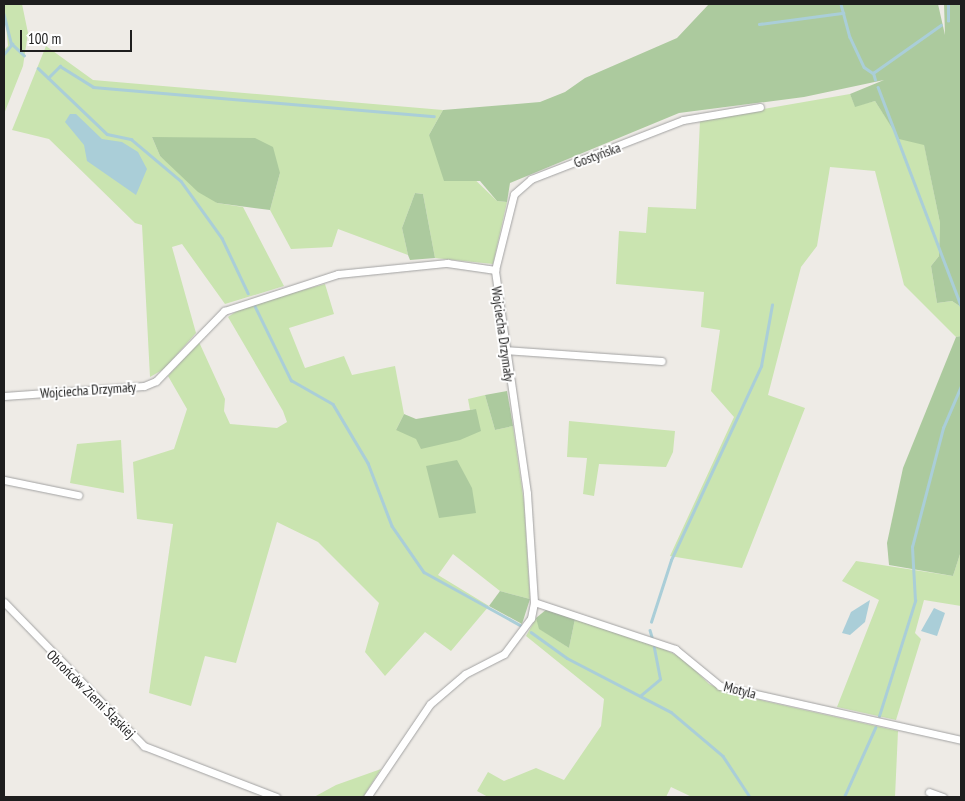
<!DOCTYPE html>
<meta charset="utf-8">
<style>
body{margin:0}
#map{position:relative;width:965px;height:801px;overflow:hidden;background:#eeebe6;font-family:"PT Sans Narrow",sans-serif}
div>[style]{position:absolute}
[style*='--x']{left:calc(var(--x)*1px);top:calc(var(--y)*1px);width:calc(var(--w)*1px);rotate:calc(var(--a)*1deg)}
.grass>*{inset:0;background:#cae4b0}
.forest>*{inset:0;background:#acca9e}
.water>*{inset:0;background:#aaced8}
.stream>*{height:2.5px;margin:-1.25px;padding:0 1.25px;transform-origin:1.25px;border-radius:1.25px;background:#aaced8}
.roads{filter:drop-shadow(0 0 1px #a2a2a2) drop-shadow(0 0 1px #a2a2a2)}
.street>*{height:7px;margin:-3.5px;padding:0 3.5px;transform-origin:3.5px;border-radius:3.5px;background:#fff}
span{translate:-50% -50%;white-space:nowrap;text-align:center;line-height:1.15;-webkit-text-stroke:4px #fff;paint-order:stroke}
.street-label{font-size:14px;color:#1e1e1e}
.frame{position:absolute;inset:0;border:5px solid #1e1e1e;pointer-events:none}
.scale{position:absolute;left:20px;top:30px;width:112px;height:22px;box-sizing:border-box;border:2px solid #1e1e1e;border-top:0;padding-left:6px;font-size:15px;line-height:18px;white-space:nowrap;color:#1e1e1e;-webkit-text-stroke:4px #fff;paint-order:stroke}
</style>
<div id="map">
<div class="grass">
<div style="clip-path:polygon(4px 4px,22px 4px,28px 33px,23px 66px,4px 114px,4px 50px,8px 46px)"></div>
<div style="clip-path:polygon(46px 46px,93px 80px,443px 110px,429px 135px,497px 201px,507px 202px,493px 264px,435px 258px,423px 194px,415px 193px,402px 228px,408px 255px,338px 229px,332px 247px,291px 249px,270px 210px,280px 173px,152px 137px,160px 156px,217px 203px,243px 207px,284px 286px,225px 304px,182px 244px,172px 247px,196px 333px,164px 369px,150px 377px,142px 225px,135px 223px,49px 139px,12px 130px)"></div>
<div style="clip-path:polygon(850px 94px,855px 106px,875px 101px,899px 138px,924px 144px,940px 223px,939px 256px,931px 266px,937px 303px,952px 301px,961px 307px,961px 336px,956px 337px,904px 285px,875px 171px,830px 167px,817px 246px,801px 267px,768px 395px,805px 408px,742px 568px,670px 556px,734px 417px,711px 391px,720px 330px,701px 327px,704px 292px,616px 284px,619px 231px,646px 233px,648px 207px,696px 209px,700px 120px)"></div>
<div style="clip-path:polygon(325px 284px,334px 314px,289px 328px,305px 368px,344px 356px,352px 375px,395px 366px,404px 414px,396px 430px,476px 409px,470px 410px,468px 399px,485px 395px,495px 430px,513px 426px,524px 503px,530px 599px,500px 591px,453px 554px,438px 575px,489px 606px,451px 651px,425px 632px,385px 676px,365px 652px,379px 603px,318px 542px,277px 522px,236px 663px,205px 656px,191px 706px,149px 693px,173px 524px,137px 519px,133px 462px,174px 449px,187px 409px,168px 376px,199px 342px,225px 399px,224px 411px,230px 424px,277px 428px,287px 422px,283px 411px,228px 317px,244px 306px)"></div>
<div style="clip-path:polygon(569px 421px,675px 431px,673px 452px,666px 467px,599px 464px,594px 496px,583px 494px,587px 458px,567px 457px)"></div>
<div style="clip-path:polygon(121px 440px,124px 493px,70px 483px,77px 444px)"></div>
<div style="clip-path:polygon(961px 551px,961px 606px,924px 600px,915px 633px,921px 639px,896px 720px,837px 707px,879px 600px,842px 581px,856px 561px,953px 576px)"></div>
<div style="clip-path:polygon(536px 618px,540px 629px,569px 648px,575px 619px,666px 650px,684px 659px,709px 684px,729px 693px,898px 731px,895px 797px,692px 797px,671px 787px,666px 797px,488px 797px,477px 791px,488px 772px,504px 781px,536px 768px,564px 780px,601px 726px,604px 699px,526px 636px)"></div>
<div style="clip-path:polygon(381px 769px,363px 797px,314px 797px,336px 785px)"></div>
</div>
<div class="forest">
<div style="clip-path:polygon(709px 4px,938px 4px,945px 35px,944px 4px,961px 4px,961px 307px,952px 301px,937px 303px,931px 266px,939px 256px,940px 223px,924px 145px,899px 139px,875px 101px,855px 107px,850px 94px,884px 80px,804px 97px,679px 113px,510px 183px,507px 202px,497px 201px,480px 181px,444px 181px,429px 135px,443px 110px,540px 102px,565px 92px,585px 78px,677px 38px)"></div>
<div style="clip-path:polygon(152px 137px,255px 138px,273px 147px,280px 173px,270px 210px,217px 203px,198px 192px,160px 156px)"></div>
<div style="clip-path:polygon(415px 193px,423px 194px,435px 258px,410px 260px,408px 255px,402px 228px)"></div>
<div style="clip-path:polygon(961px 336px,961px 551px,953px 576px,889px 565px,887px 543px,903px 468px,956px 337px)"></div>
<div style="clip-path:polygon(507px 391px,513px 426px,495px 430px,485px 395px)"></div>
<div style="clip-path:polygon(476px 409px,481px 431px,460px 440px,421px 449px,416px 439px,396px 430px,404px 414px,416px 419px)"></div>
<div style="clip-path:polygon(457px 460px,472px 488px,476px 513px,439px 518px,426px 466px)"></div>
<div style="clip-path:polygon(500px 591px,530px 599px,522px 624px,489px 606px)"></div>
<div style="clip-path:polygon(547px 609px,575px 619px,569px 648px,539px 629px,536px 618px)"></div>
</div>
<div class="water">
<div style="clip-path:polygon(70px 114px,76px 114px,102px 139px,122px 142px,138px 152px,147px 169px,136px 195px,87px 161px,84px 145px,65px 122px)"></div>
<div style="clip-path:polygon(870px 600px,865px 622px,850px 635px,842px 633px,851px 612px)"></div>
<div style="clip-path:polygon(934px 608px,945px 613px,937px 636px,921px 631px)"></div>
</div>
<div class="stream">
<div style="--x:841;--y:4;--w:34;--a:75"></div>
<div style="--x:850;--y:37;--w:33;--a:65"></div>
<div style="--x:864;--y:67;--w:11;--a:34"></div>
<div style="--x:4;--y:14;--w:30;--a:76"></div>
<div style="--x:11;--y:43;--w:18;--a:43"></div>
<div style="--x:948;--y:21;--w:17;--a:-90"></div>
<div style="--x:759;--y:24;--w:85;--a:-7.5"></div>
<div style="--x:4;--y:54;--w:13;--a:-51"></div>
<div style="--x:38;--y:68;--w:95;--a:43.7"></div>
<div style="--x:107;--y:134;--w:25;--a:12"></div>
<div style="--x:131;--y:139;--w:65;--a:40"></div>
<div style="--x:181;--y:181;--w:70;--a:54.3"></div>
<div style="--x:222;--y:238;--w:61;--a:64.7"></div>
<div style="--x:48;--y:78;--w:17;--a:-45"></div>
<div style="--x:60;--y:66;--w:39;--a:32"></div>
<div style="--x:93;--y:87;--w:342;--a:4.9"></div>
<div style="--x:875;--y:80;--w:7;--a:-106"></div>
<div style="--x:873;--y:73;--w:83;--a:-35.2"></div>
<div style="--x:878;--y:87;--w:233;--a:69.2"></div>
<div style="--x:254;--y:304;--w:85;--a:64"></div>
<div style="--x:291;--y:380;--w:48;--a:29.7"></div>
<div style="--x:333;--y:404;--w:69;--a:59.3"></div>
<div style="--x:368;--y:463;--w:67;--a:69.1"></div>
<div style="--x:392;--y:526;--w:56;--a:55.2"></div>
<div style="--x:424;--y:572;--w:110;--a:28.9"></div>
<div style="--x:651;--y:622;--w:65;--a:-72.1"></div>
<div style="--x:671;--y:560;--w:214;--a:-65.1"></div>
<div style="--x:761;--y:366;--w:62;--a:-79.8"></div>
<div style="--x:650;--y:630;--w:7;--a:74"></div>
<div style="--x:531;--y:632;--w:44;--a:35.8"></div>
<div style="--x:567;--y:658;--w:117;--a:27.4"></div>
<div style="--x:671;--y:712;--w:68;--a:40.2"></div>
<div style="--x:723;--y:756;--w:49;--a:56.6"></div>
<div style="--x:640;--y:696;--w:26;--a:-40"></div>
<div style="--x:660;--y:679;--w:32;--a:-101"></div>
<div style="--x:879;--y:716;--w:121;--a:-72.6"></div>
<div style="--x:915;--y:601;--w:54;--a:-93.2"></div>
<div style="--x:912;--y:547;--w:123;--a:-75.4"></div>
<div style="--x:943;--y:428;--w:46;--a:-66.8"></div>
<div style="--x:844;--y:797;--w:76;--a:-65.8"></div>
</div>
<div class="roads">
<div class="street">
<div style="--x:504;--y:350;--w:158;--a:4"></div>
<div style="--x:4;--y:396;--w:140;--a:-4.1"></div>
<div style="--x:144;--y:386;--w:13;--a:-23"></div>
<div style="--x:156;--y:381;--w:98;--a:-45.8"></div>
<div style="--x:224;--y:311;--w:120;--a:-18"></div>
<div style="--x:338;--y:274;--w:110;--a:-5.8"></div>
<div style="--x:447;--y:263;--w:49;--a:8.3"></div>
<div style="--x:4;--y:480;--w:76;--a:11.5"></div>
<div style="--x:4;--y:602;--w:201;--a:45.8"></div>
<div style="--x:144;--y:746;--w:142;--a:21.1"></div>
<div style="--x:534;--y:602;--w:149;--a:18.4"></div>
<div style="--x:675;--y:649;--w:58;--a:39.4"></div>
<div style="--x:720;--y:686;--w:247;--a:12.6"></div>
<div style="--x:929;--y:792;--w:15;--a:20"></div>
<div style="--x:367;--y:797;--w:112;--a:-55.9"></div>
<div style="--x:430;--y:704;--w:46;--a:-40.6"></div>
<div style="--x:465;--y:674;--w:44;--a:-27.1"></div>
<div style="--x:504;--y:654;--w:45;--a:-53.1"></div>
<div style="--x:531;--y:618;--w:16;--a:-79"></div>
<div style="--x:534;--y:602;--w:109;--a:-93.7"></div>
<div style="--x:527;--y:493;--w:225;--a:-98.2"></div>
<div style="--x:495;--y:270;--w:78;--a:-76"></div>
<div style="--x:514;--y:194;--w:23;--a:-41"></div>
<div style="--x:531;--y:179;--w:163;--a:-21.2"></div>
<div style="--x:683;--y:120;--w:78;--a:-9.6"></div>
</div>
</div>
<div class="street-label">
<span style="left:597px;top:155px;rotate:-20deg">Gostyńska</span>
<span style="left:503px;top:334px;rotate:82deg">Wojciecha Drzymały</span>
<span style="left:88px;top:390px;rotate:-4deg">Wojciecha Drzymały</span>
<span style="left:740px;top:690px;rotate:14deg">Motyla</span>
<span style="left:91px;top:694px;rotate:45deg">Obrońców Ziemi Śląskiej</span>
</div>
<div class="frame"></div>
<div class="scale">100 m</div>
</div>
